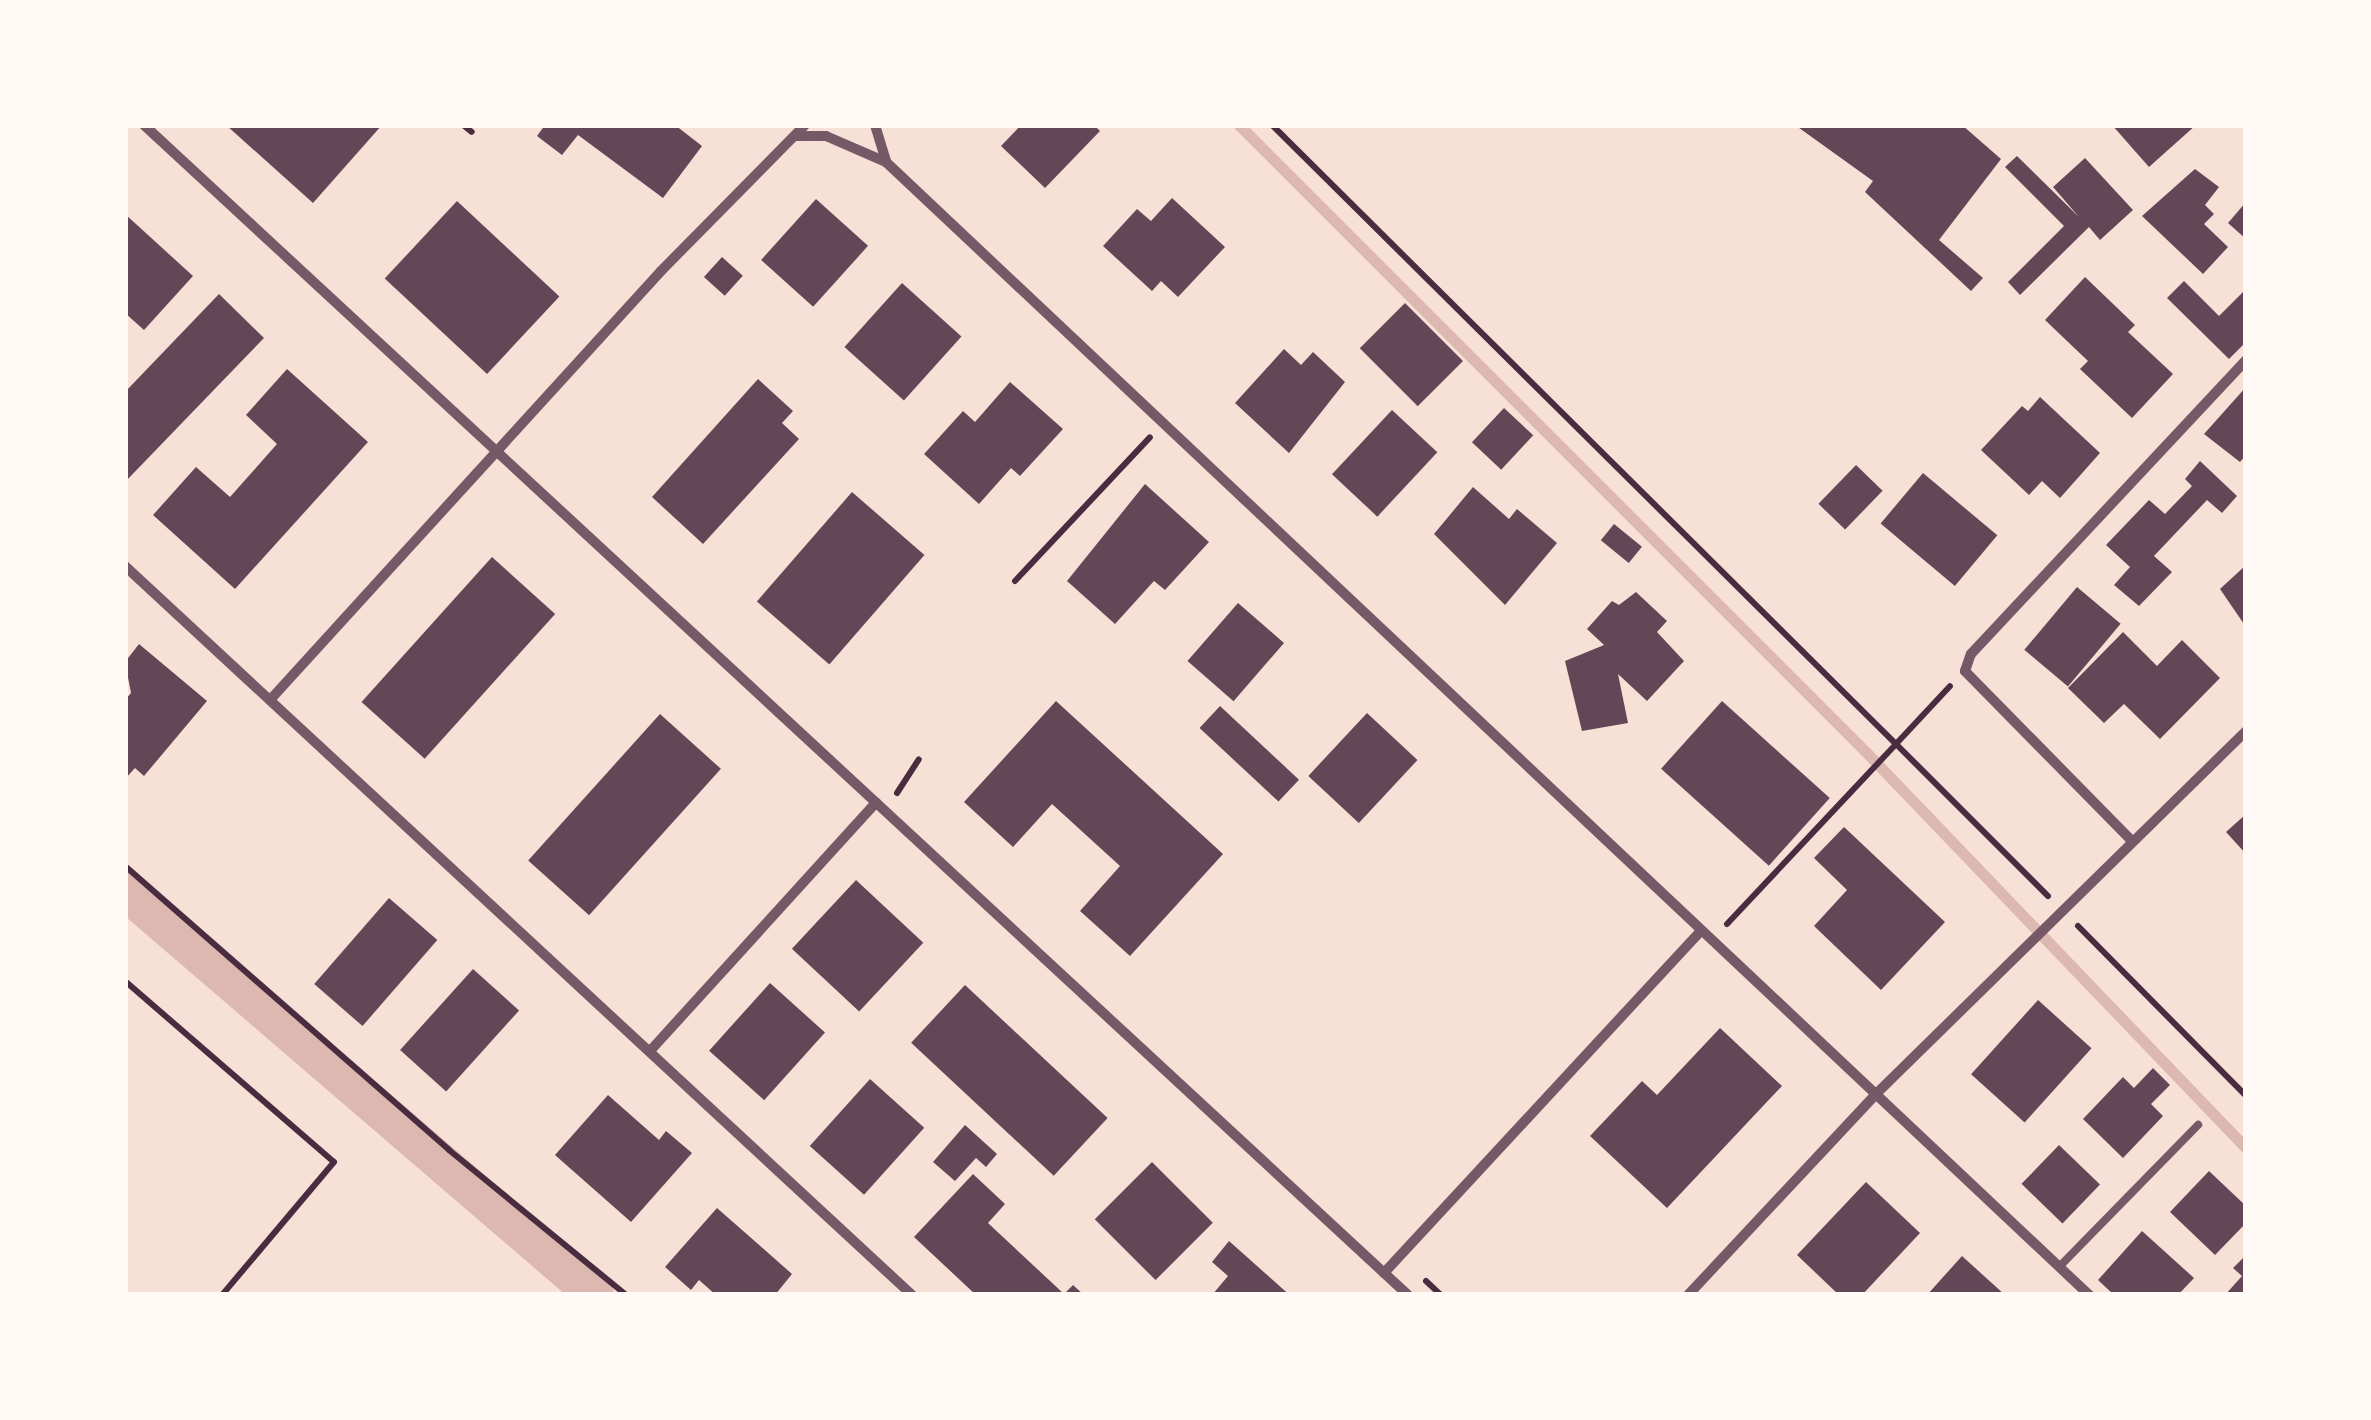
<!DOCTYPE html>
<style>
body{margin:0}
#map{position:relative;width:2371px;height:1420px;overflow:hidden;background:#f7e1d7;font-family:Georgia,serif}
div>[style]{position:absolute}
[style*='--x']{left:calc(var(--x)*1px);top:calc(var(--y)*1px);width:calc(var(--w)*1px);rotate:calc(var(--a)*1deg)}
.stream>*{height:11px;margin:-5.5px;padding:0 5.5px;transform-origin:5.5px;border-radius:5.5px;background:#dcb8b0}
.canal>*{height:38px;margin:-19px;padding:0 19px;transform-origin:19px;border-radius:19px;background:#dcb8b0}
.building>*{inset:0;background:#644757;transform-origin:0 0}
.path>*{height:6px;margin:-3px;padding:0 3px;transform-origin:3px;border-radius:3px;background:#4a2c40}
.service>*{height:8px;margin:-4px;padding:0 4px;transform-origin:4px;border-radius:4px;background:#755966}
.minor>*{height:10px;margin:-5px;padding:0 5px;transform-origin:5px;border-radius:5px;background:#755966}
span{translate:-50% -50%;white-space:nowrap;text-align:center;line-height:1.15;-webkit-text-stroke:10px #fffaf5;paint-order:stroke}
.frame{position:absolute;inset:0;border:128px solid #fffaf5;pointer-events:none}
</style>
<div id="map">
<div class="stream">
<div style="--x:1239;--y:125;--w:885;--a:45"></div>
<div style="--x:1865;--y:751;--w:550;--a:46.18"></div>
</div>
<div class="canal">
<div style="--x:125;--y:891;--w:620;--a:40.68"></div>
</div>
<div class="building">
<div style="clip-path:polygon(226px 125px,382px 125px,313px 203px)"></div>
<div style="clip-path:polygon(545px 125px,675px 125px,702px 146px,663px 198px,578px 135px,562px 155px,537px 136px)"></div>
<div style="clip-path:polygon(1021px 125px,1094px 125px,1100px 131px,1045px 188px,1001px 146px)"></div>
<div style="clip-path:polygon(1795px 125px,1962px 125px,2001px 159px,1939px 240px,1983px 278px,1971px 291px,1865px 192px,1873px 181px)"></div>
<div style="clip-path:polygon(2112px 125px,2196px 125px,2149px 167px)"></div>
<div style="clip-path:polygon(2017px 156px,2079px 217px,2053px 187px,2085px 158px,2133px 210px,2100px 240px,2089px 227px,2020px 295px,2008px 282px,2064px 226px,2005px 167px)"></div>
<div style="clip-path:polygon(2195px 169px,2219px 187px,2205px 205px,2214px 214px,2204px 224px,2228px 247px,2203px 274px,2142px 216px)"></div>
<div style="clip-path:polygon(1172px 198px,1225px 247px,1178px 297px,1161px 281px,1152px 291px,1103px 246px,1137px 209px,1151px 221px)"></div>
<div style="left:816px;top:199px;width:70px;height:82px;rotate:42deg"></div>
<div style="left:457px;top:201px;width:140px;height:106px;rotate:43deg"></div>
<div style="clip-path:polygon(2246px 202px,2246px 239px,2228px 223px)"></div>
<div style="clip-path:polygon(125px 214px,193px 276px,144px 330px,125px 313px)"></div>
<div style="left:722px;top:257px;width:28px;height:27px;rotate:42deg"></div>
<div style="clip-path:polygon(2085px 277px,2135px 325px,2128px 332px,2173px 374px,2132px 418px,2080px 369px,2088px 361px,2045px 320px)"></div>
<div style="clip-path:polygon(2184px 281px,2219px 316px,2246px 289px,2246px 342px,2229px 359px,2167px 298px)"></div>
<div style="left:902px;top:283px;width:80px;height:86px;rotate:42deg"></div>
<div style="clip-path:polygon(219px 294px,264px 338px,125px 482px,125px 392px)"></div>
<div style="left:1405px;top:303px;width:82px;height:64px;rotate:45deg"></div>
<div style="clip-path:polygon(1284px 349px,1301px 365px,1313px 352px,1345px 382px,1289px 453px,1235px 403px)"></div>
<div style="clip-path:polygon(287px 369px,368px 442px,235px 589px,153px 515px,196px 467px,230px 497px,277px 444px,246px 415px)"></div>
<div style="clip-path:polygon(758px 379px,793px 411px,782px 423px,799px 439px,703px 544px,652px 497px)"></div>
<div style="clip-path:polygon(1010px 382px,1063px 429px,1020px 476px,1011px 468px,979px 504px,924px 454px,963px 411px,975px 422px)"></div>
<div style="clip-path:polygon(2246px 387px,2246px 455px,2240px 462px,2204px 434px)"></div>
<div style="clip-path:polygon(2040px 397px,2100px 453px,2060px 498px,2042px 481px,2029px 495px,1981px 450px,2022px 406px,2028px 411px)"></div>
<div style="left:1504px;top:408px;width:40px;height:47px;rotate:43deg"></div>
<div style="left:1392px;top:410px;width:62px;height:88px;rotate:43deg"></div>
<div style="clip-path:polygon(2200px 461px,2237px 496px,2222px 513px,2207px 500px,2154px 556px,2172px 572px,2139px 606px,2114px 585px,2130px 567px,2106px 545px,2149px 500px,2165px 514px,2192px 486px,2185px 479px)"></div>
<div style="left:1856px;top:465px;width:37px;height:54px;rotate:44deg"></div>
<div style="left:1923px;top:473px;width:97px;height:66px;rotate:40deg"></div>
<div style="clip-path:polygon(1145px 484px,1209px 542px,1165px 590px,1154px 581px,1115px 624px,1067px 581px)"></div>
<div style="clip-path:polygon(1473px 487px,1509px 519px,1517px 509px,1557px 543px,1505px 605px,1434px 534px)"></div>
<div style="left:852px;top:492px;width:96px;height:145px;rotate:41deg"></div>
<div style="left:1614px;top:524px;width:36px;height:21px;rotate:39deg"></div>
<div style="left:492px;top:557px;width:85px;height:195px;rotate:42deg"></div>
<div style="clip-path:polygon(2246px 565px,2246px 627px,2220px 589px)"></div>
<div style="left:2077px;top:587px;width:57px;height:82px;rotate:40deg"></div>
<div style="clip-path:polygon(1636px 592px,1667px 621px,1657px 632px,1684px 661px,1647px 701px,1618px 674px,1628px 723px,1582px 731px,1565px 661px,1604px 645px,1587px 629px,1612px 601px,1619px 605px)"></div>
<div style="left:1238px;top:603px;width:61px;height:77px;rotate:41deg"></div>
<div style="clip-path:polygon(2123px 632px,2157px 666px,2182px 640px,2220px 678px,2160px 739px,2124px 704px,2104px 723px,2068px 688px)"></div>
<div style="clip-path:polygon(139px 644px,207px 701px,144px 776px,135px 768px,125px 779px,125px 700px,131px 693px,125px 662px)"></div>
<div style="clip-path:polygon(1056px 701px,1223px 854px,1130px 956px,1080px 911px,1120px 866px,1052px 804px,1013px 847px,964px 802px)"></div>
<div style="left:1722px;top:701px;width:145px;height:91px;rotate:42deg"></div>
<div style="left:1220px;top:706px;width:108px;height:30px;rotate:43deg"></div>
<div style="left:1367px;top:713px;width:69px;height:86px;rotate:43deg"></div>
<div style="left:660px;top:714px;width:82px;height:197px;rotate:42deg"></div>
<div style="clip-path:polygon(2246px 814px,2246px 854px,2226px 832px)"></div>
<div style="clip-path:polygon(1844px 827px,1945px 922px,1881px 990px,1814px 926px,1847px 890px,1814px 858px)"></div>
<div style="left:856px;top:880px;width:92px;height:94px;rotate:43deg"></div>
<div style="left:389px;top:898px;width:64px;height:114px;rotate:41deg"></div>
<div style="left:473px;top:969px;width:62px;height:109px;rotate:42deg"></div>
<div style="left:770px;top:983px;width:74px;height:91px;rotate:42deg"></div>
<div style="left:965px;top:985px;width:195px;height:79px;rotate:43deg"></div>
<div style="left:2038px;top:1000px;width:72px;height:100px;rotate:42deg"></div>
<div style="clip-path:polygon(1720px 1028px,1782px 1086px,1667px 1208px,1590px 1136px,1642px 1081px,1657px 1095px)"></div>
<div style="clip-path:polygon(2153px 1068px,2170px 1085px,2151px 1104px,2163px 1116px,2123px 1158px,2083px 1119px,2123px 1077px,2134px 1088px)"></div>
<div style="left:870px;top:1079px;width:73px;height:90px;rotate:42deg"></div>
<div style="clip-path:polygon(608px 1095px,659px 1140px,666px 1131px,692px 1153px,631px 1222px,555px 1155px)"></div>
<div style="clip-path:polygon(965px 1125px,997px 1154px,986px 1167px,976px 1158px,955px 1181px,933px 1162px)"></div>
<div style="left:2059px;top:1145px;width:57px;height:54px;rotate:44deg"></div>
<div style="left:1152px;top:1162px;width:86px;height:81px;rotate:45deg"></div>
<div style="clip-path:polygon(2209px 1171px,2246px 1206px,2246px 1223px,2215px 1255px,2170px 1212px)"></div>
<div style="clip-path:polygon(973px 1174px,1005px 1204px,988px 1223px,1064px 1294px,1073px 1285px,1084px 1295px,976px 1295px,914px 1237px)"></div>
<div style="clip-path:polygon(1866px 1182px,1920px 1233px,1862px 1295px,1839px 1295px,1797px 1255px)"></div>
<div style="clip-path:polygon(717px 1208px,792px 1274px,775px 1295px,716px 1295px,699px 1280px,691px 1290px,665px 1267px)"></div>
<div style="clip-path:polygon(2142px 1231px,2194px 1278px,2178px 1295px,2114px 1295px,2098px 1280px)"></div>
<div style="clip-path:polygon(1229px 1241px,1284px 1290px,1290px 1295px,1212px 1295px,1228px 1276px,1212px 1262px)"></div>
<div style="clip-path:polygon(2246px 1255px,2246px 1295px,2225px 1295px,2242px 1276px,2233px 1268px)"></div>
<div style="clip-path:polygon(1962px 1256px,2005px 1295px,1927px 1295px)"></div>
</div>
<div class="path">
<div style="--x:463;--y:125;--w:11;--a:38"></div>
<div style="--x:1272;--y:125;--w:879;--a:44.77"></div>
<div style="--x:1896;--y:744;--w:79;--a:-47"></div>
<div style="--x:1015;--y:581;--w:197;--a:-46.8"></div>
<div style="--x:897;--y:793;--w:40;--a:-57.1"></div>
<div style="--x:125;--y:866;--w:431;--a:41.2"></div>
<div style="--x:449;--y:1150;--w:229;--a:39.3"></div>
<div style="--x:1727;--y:924;--w:247;--a:-46.8"></div>
<div style="--x:1896;--y:744;--w:215;--a:45"></div>
<div style="--x:2078;--y:926;--w:239;--a:45.3"></div>
<div style="--x:125;--y:981;--w:276;--a:40.9"></div>
<div style="--x:334;--y:1162;--w:174;--a:130.1"></div>
<div style="--x:1426;--y:1281;--w:21;--a:43"></div>
</div>
<div class="service">
<div style="--x:2059;--y:1267;--w:199;--a:-45.6"></div>
</div>
<div class="minor">
<div style="--x:144;--y:125;--w:1722;--a:42.79"></div>
<div style="--x:875;--y:125;--w:39;--a:73"></div>
<div style="--x:795;--y:136;--w:31;--a:0"></div>
<div style="--x:826;--y:136;--w:65;--a:23.4"></div>
<div style="--x:886;--y:162;--w:1653;--a:43.28"></div>
<div style="--x:125;--y:566;--w:1073;--a:42.81"></div>
<div style="--x:270;--y:700;--w:580;--a:-47.65"></div>
<div style="--x:661;--y:271;--w:205;--a:-45.4"></div>
<div style="--x:2131;--y:840;--w:237;--a:-134.5"></div>
<div style="--x:1965;--y:671;--w:18;--a:-71"></div>
<div style="--x:1971;--y:654;--w:403;--a:-46.9"></div>
<div style="--x:650;--y:1051;--w:336;--a:-47.7"></div>
<div style="--x:1384;--y:1273;--w:465;--a:-47.2"></div>
<div style="--x:1688;--y:1295;--w:277;--a:-46.9"></div>
<div style="--x:1877;--y:1093;--w:517;--a:-44.45"></div>
</div>
<div class="frame"></div>
</div>
